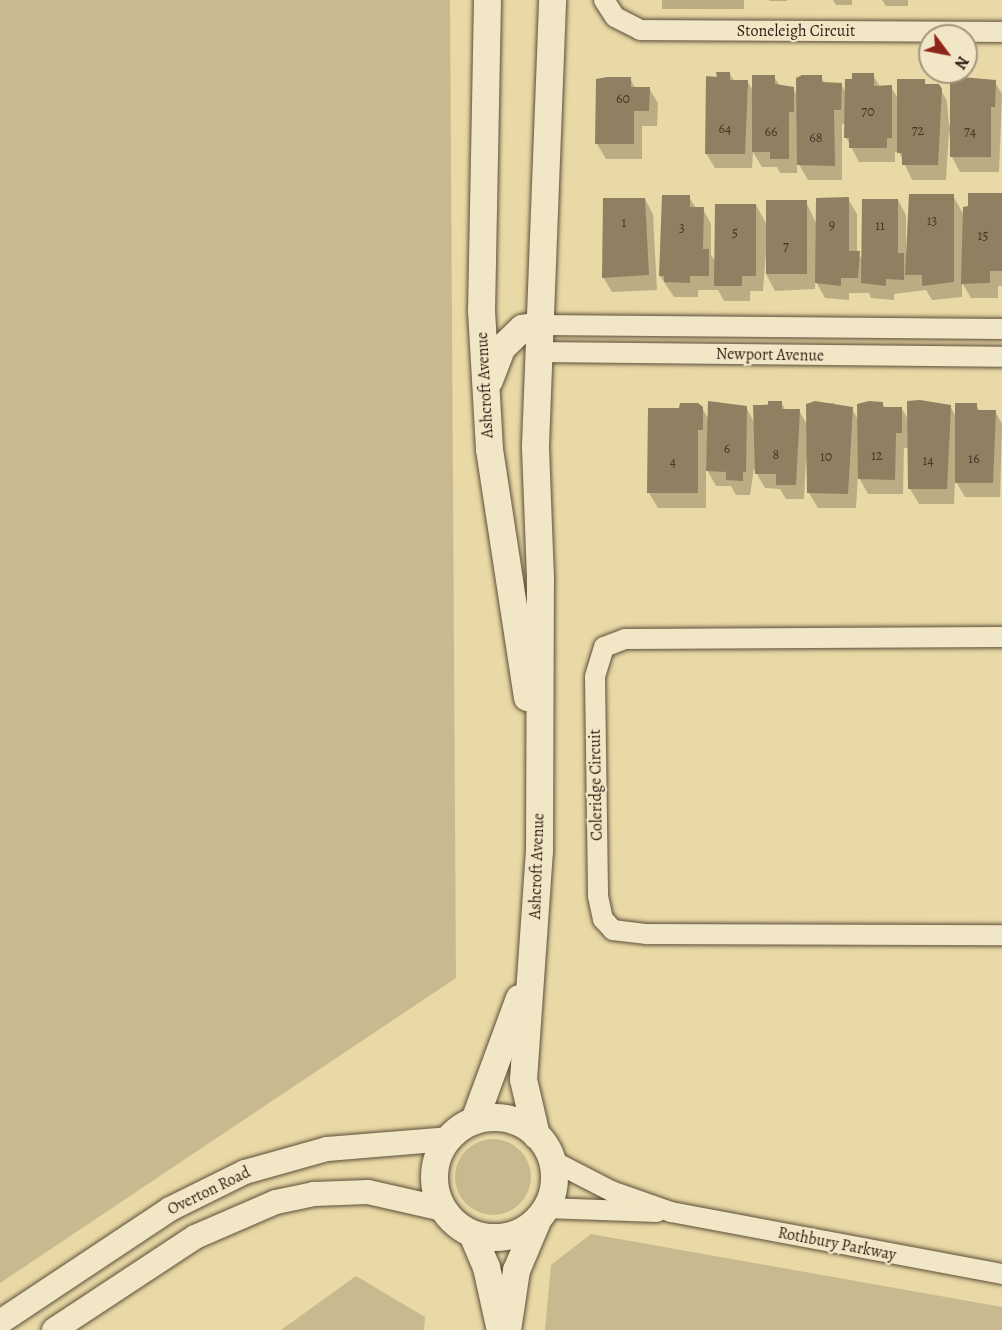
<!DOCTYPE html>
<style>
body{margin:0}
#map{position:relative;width:1002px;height:1330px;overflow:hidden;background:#e9d9a6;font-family:Alegreya,serif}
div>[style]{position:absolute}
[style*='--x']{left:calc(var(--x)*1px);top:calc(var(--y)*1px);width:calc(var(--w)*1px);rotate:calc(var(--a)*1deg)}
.green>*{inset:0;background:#c9b98e}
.round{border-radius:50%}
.shadow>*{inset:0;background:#0003;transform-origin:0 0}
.building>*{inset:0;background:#8f8061;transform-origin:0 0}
.roads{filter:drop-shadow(0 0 2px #5c4e3a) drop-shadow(0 0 2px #5c4e3a)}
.minor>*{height:20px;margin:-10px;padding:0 10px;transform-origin:10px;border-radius:10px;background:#f1e6c5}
.tertiary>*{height:24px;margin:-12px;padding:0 12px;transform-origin:12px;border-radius:12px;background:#f1e6c5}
.secondary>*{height:27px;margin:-13.5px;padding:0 13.5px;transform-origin:13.5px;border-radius:13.5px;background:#f1e6c5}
.secondary>.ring{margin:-13.5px;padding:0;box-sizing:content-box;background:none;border:27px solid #f1e6c5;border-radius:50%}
span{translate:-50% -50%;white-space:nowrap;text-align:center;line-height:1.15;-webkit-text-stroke:4.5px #f1e6c5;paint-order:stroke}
.number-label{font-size:14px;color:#463729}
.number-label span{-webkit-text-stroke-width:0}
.street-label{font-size:16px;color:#2d1f16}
.north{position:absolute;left:918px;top:24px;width:60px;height:60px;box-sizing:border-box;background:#f1e6c5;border:2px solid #a3967f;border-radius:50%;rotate:122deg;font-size:16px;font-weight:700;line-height:24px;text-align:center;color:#2d1f16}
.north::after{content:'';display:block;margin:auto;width:21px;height:27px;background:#8f2418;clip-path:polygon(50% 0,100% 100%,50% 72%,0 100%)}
</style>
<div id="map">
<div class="green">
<div style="clip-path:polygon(0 0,450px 0,456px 978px,0 1283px)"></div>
<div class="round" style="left:455px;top:1139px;width:76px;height:76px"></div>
<div style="clip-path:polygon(591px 1234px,1002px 1307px,1002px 1330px,545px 1330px,551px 1265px)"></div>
<div style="clip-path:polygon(356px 1276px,425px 1317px,424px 1330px,281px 1330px)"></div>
</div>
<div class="shadow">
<div style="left:662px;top:0;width:82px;height:9px"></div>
<div style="left:769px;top:0;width:18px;height:1px"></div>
<div style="clip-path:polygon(833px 0,852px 0,852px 5px,836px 5px)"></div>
<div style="clip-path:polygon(882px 0,908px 0,908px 6px,886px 6px)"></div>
<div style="clip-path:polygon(730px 74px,734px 81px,747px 81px,754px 92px,774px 77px,780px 86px,793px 88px,797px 95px,821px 77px,825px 84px,841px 84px,846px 93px,873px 75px,880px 87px,891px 87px,899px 100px,924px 81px,927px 86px,938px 85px,947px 101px,949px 125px,995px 82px,1002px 94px,999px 172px,960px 172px,952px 157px,949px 131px,946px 180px,912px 180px,899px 152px,895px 152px,895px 162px,859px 162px,846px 137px,846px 124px,842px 124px,842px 180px,808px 180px,797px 161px,797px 173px,780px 173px,777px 167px,762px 167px,753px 152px,752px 168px,715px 168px,706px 153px,707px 78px)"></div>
<div style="clip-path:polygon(630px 78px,635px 88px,649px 88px,658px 103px,657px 126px,642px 126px,642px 159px,606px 159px,597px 144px)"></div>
<div style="clip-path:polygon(1002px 195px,1002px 286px,998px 286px,998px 298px,971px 298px,962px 283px,962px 297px,932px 300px,926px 290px,894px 294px,894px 300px,871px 298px,869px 293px,849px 293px,849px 300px,825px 298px,815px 280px,815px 289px,775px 291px,767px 276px,767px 238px,763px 291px,750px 291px,750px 301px,724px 301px,718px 290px,698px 290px,698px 297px,674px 297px,660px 276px,689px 197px,696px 208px,703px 209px,711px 224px,711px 255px,716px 262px,756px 205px,767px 225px,806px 202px,817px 225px,848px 199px,857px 214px,857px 253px,863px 260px,898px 200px,906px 215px,906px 254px,953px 196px,964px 215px)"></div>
<div style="clip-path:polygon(645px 199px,653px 214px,657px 290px,612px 292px,603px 277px)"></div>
<div style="clip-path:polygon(710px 402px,746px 407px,755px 424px,755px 406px,781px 402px,786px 411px,799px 411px,808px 426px,808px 406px,834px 403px,837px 408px,852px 409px,859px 421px,882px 403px,885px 408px,902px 409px,909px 421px,909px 403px,932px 402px,935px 406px,950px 406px,956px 417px,976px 405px,980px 411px,995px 411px,1002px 424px,1000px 497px,965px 497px,955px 480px,954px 504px,919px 504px,910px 489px,909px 448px,904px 448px,903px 494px,868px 494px,858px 476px,856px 508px,818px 508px,809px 493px,806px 459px,804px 499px,786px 499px,780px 489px,765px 488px,754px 469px,750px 495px,736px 495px,731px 486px,716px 486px,706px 468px,706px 508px,658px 508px,649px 493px,702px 408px,709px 420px)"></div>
</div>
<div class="building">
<div style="clip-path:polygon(716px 72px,730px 72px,730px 80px,748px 80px,745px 154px,705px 154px,706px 76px,717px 77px)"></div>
<div style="clip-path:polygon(852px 73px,874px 73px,874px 86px,892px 85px,892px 138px,887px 138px,887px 148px,849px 148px,849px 138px,844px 138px,845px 79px,852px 79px)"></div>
<div style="clip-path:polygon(752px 75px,775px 75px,775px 84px,794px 87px,794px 112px,789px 112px,789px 159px,770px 159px,770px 152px,752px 152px)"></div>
<div style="clip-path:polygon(802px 75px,822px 75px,822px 82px,842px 83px,841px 110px,834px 110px,835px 166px,797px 165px,796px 78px)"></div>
<div style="clip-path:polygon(950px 76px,996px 80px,995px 107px,991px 107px,991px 157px,950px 157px)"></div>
<div style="clip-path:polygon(607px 77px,631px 77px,631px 87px,650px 87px,649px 111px,634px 111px,634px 144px,595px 144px,596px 79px)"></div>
<div style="clip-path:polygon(897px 79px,925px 79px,925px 84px,939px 84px,942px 89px,938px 165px,902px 165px,902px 153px,897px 153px)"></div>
<div style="clip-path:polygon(968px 193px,1002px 193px,1002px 271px,990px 271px,990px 283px,961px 284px,963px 207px,968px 206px)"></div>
<div style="clip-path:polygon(909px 194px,954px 194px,954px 282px,922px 286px,922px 275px,905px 275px)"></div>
<div style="clip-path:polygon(662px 195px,690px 195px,690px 207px,704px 207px,703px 249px,709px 249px,709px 276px,690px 276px,690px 283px,664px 282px,664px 276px,659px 276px)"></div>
<div style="clip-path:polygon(849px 197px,849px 251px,860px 251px,858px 278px,841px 278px,841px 286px,815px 283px,816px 198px)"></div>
<div style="clip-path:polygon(603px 198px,645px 198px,649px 275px,602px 278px)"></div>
<div style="clip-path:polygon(862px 199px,898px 199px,898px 253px,904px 253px,904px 280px,886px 279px,886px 286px,861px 283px)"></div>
<div style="left:807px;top:200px;width:74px;height:41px;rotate:90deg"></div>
<div style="clip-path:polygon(715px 204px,756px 204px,756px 276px,742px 276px,742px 286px,714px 286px)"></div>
<div style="clip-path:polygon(920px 400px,951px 405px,947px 489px,908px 489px,907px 401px)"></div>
<div style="clip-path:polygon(708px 401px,747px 406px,746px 472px,743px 472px,743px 481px,726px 480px,726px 472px,706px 471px)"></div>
<div style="clip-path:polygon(768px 401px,782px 401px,782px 409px,800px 409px,796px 485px,776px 485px,776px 474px,755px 474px,753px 405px,768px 405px)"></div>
<div style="clip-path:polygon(815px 401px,853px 407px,848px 494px,807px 493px,806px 404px)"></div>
<div style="clip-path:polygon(869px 401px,883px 402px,883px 407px,902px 407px,902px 433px,896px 433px,895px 480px,858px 479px,857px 404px)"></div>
<div style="clip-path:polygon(680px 403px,698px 403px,703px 407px,703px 430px,698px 430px,698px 493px,647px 493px,648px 408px,679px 408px)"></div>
<div style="clip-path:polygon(955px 403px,977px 403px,977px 410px,996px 410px,993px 483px,955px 483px)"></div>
</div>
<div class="roads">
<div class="minor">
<div style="--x:604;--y:0;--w:20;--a:57"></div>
<div style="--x:615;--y:17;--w:28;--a:27"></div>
<div style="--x:640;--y:30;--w:362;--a:0.3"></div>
<div style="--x:538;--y:325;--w:464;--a:0.5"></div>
<div style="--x:537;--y:352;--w:465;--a:0.6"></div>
<div style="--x:1002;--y:637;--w:377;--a:179.7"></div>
<div style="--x:625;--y:639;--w:22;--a:159"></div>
<div style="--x:604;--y:647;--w:31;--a:107"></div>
<div style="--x:595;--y:677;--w:219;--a:89.2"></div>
<div style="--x:598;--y:896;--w:24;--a:78"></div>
<div style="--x:603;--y:919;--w:15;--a:48"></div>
<div style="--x:613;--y:930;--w:34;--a:7"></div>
<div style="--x:647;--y:934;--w:355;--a:0.2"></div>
<div style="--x:551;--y:1160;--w:68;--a:27.3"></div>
<div style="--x:611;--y:1191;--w:64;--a:19.3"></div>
<div style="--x:671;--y:1212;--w:337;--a:10.6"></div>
<div style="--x:545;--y:1208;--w:112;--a:2"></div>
</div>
<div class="tertiary">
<div style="--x:0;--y:1322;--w:204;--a:-33.6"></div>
<div style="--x:170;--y:1209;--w:84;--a:-26.3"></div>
<div style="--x:245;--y:1172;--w:85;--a:-15.7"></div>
<div style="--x:327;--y:1149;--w:121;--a:-4.7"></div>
<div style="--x:54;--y:1330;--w:169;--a:-33.4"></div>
<div style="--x:195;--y:1237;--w:88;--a:-23.4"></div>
<div style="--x:276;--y:1202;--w:39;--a:-12"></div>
<div style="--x:314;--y:1194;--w:54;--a:-2.1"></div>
<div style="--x:368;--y:1192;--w:77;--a:12.8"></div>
</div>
<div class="secondary">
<div style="--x:487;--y:0;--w:310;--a:91.1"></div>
<div style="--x:481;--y:310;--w:139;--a:86.7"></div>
<div style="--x:489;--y:449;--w:251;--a:81.3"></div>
<div style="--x:489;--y:380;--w:34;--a:-69"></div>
<div style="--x:501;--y:348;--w:29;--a:-44"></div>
<div style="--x:522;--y:328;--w:16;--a:-11"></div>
<div class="ring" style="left:434px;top:1117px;width:93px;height:93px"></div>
<div style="--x:474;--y:1120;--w:130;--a:-69.8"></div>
<div style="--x:536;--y:1135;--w:57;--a:-103.1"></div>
<div style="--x:523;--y:1079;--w:229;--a:-86"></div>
<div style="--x:539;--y:851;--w:273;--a:-89.8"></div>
<div style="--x:540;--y:578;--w:133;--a:-92.2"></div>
<div style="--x:535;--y:445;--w:445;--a:-87.8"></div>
<div style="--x:472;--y:1234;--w:36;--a:67"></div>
<div style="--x:486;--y:1267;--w:65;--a:77.5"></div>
<div style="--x:507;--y:1330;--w:61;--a:-81.5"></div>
<div style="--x:516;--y:1270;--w:56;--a:-67.1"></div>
</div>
</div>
<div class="number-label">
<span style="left:623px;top:99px">60</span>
<span style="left:868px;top:112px">70</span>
<span style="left:725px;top:129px">64</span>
<span style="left:918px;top:131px">72</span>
<span style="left:771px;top:132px">66</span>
<span style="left:970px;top:132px">74</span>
<span style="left:816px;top:138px">68</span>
<span style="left:932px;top:221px">13</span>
<span style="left:624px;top:223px">1</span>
<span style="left:832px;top:225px">9</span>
<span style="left:880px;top:226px">11</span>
<span style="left:682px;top:228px">3</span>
<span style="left:735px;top:233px">5</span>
<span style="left:983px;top:236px">15</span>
<span style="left:786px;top:247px">7</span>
<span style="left:727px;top:449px">6</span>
<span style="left:776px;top:455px">8</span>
<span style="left:877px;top:456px">12</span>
<span style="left:826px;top:457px">10</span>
<span style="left:974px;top:459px">16</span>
<span style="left:928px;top:461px">14</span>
<span style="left:673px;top:462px">4</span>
</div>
<div class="street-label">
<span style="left:796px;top:31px">Stoneleigh Circuit</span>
<span style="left:770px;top:355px;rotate:1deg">Newport Avenue</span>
<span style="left:485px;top:385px;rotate:-93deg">Ashcroft Avenue</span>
<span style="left:596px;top:785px;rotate:-91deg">Coleridge Circuit</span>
<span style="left:537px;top:866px;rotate:-88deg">Ashcroft Avenue</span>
<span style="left:209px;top:1191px;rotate:-26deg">Overton Road</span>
<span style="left:837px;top:1244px;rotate:11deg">Rothbury Parkway</span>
</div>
<div class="north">N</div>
</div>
